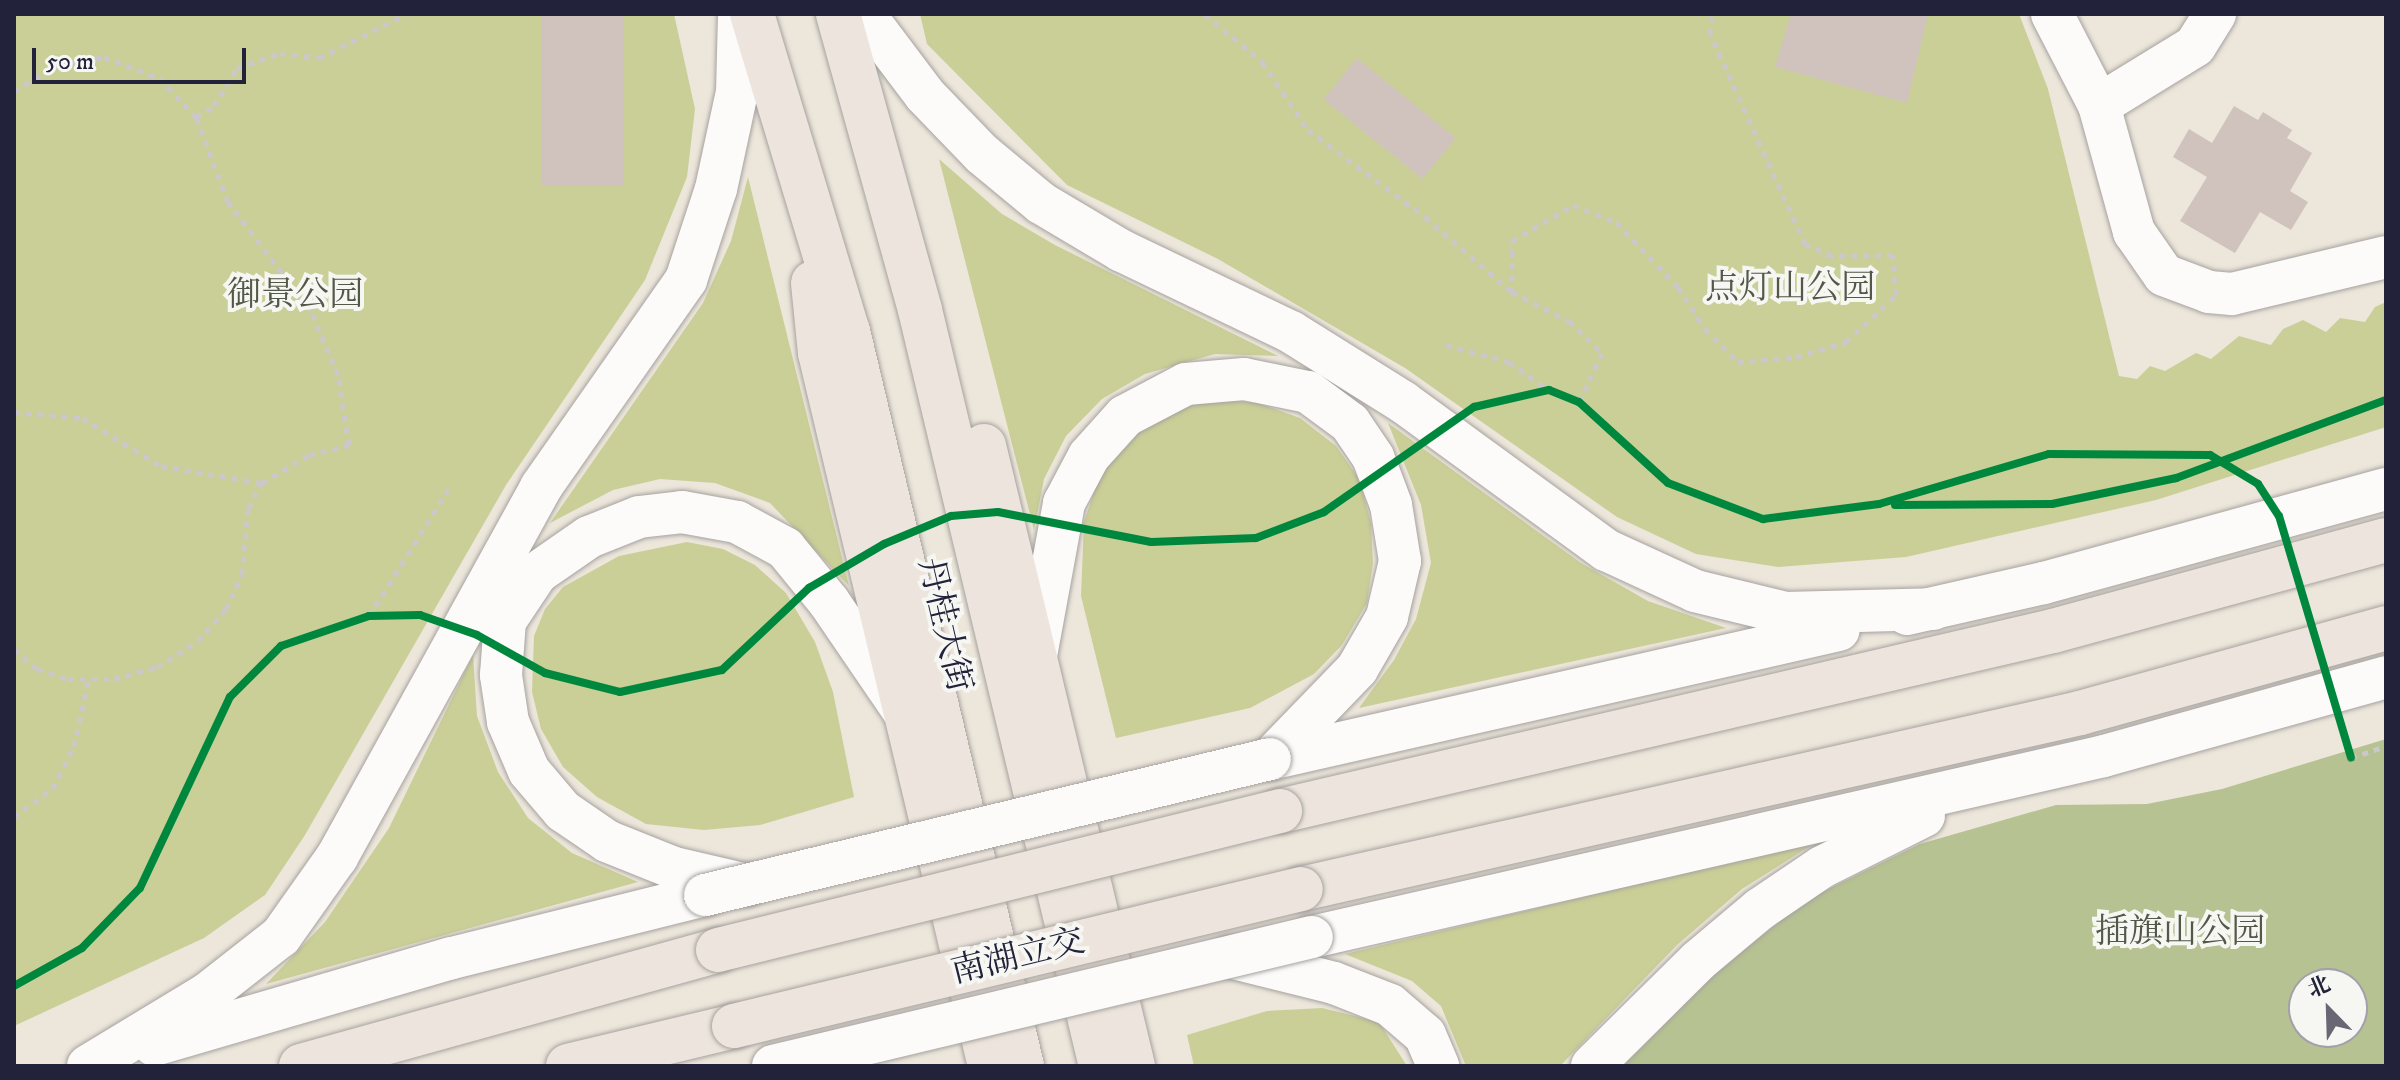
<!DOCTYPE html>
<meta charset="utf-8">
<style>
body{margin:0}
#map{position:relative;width:2400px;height:1080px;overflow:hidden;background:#ece6db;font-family:"IM FELL DW Pica","Noto Serif SC",serif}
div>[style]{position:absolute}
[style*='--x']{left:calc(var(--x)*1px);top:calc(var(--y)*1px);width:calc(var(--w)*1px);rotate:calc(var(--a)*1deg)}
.green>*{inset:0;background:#cacf97}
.forest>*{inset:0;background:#b6c292}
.building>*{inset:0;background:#d0c3bd;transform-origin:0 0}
.path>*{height:5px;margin-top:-2.5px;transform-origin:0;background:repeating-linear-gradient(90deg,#cac8c8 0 6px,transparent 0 12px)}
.roads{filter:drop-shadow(0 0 2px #a6a29f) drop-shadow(0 0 2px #a6a29f)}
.minor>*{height:42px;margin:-21px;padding:0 21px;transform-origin:21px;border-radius:21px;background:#fcfbfa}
.major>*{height:44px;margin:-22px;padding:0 22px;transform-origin:22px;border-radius:22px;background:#ede5dd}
.highway>*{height:44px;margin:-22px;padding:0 22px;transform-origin:22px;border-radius:22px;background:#ede5dd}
.bridges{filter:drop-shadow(0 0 2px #a6a29f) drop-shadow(0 0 2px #a6a29f)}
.minor-bridge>*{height:42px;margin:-21px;padding:0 21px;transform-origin:21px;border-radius:21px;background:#fcfbfa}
.highway-bridge>*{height:44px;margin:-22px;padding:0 22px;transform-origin:22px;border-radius:22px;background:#ede5dd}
.cycleway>*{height:8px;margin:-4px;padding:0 4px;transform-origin:4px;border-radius:4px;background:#00873e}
span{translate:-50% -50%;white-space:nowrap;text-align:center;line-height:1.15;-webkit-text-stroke:8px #f6f6f2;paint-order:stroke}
.park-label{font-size:34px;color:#535848}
.street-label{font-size:34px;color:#22223b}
.frame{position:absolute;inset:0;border:16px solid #22223b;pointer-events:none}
.north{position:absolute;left:2288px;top:968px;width:80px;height:80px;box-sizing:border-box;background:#f6f6f2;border:2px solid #a1a1a9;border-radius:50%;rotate:337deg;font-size:22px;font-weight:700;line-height:32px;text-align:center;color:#22223b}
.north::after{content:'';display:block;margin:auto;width:28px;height:36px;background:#696773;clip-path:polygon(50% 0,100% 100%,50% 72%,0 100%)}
.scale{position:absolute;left:32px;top:48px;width:214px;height:36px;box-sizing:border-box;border:4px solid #22223b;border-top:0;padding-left:10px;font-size:24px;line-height:28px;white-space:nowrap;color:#22223b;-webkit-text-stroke:6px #f6f6f2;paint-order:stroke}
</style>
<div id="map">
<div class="green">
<div style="clip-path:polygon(14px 14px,674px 14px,695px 109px,687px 177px,645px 280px,506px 485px,305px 835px,265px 895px,204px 938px,14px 1026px)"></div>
<div style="clip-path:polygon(920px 14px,2019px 14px,2048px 89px,2119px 376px,2137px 379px,2150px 366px,2165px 371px,2196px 353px,2211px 359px,2239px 336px,2271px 345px,2283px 329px,2303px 320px,2326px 332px,2340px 318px,2365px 322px,2375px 307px,2386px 302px,2386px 427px,2156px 500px,1906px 557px,1778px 567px,1696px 554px,1617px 517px,1405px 368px,1218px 259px,1067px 185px,927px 44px)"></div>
<div style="clip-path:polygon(939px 159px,1002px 214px,1055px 245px,1278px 356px,1215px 354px,1145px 374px,1102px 399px,1066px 436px,1044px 479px,1034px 530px)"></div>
<div style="clip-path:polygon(748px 177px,849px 586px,770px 503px,715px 483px,660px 479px,613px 490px,550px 523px,703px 303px,731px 241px)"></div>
<div style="clip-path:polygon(1217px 399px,1258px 403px,1300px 418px,1336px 446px,1360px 480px,1371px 524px,1373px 563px,1367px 603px,1342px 645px,1314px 674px,1250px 708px,1116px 738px,1081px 596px,1084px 522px,1099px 477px,1127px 439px,1167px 412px)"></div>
<div style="clip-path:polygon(1388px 423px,1581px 563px,1648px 601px,1726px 628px,1359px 708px,1394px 660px,1416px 619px,1431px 563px,1421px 505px)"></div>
<div style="clip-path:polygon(687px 542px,723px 549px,755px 565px,786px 593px,815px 642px,833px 692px,854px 797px,760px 825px,704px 830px,646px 824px,597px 797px,563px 767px,541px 729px,532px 692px,534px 636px,545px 609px,563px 587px,619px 556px)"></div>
<div style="clip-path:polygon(473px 655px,477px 716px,498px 772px,528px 818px,572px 853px,638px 882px,266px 984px,325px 922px,389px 828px)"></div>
<div style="clip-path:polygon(1818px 841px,1742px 889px,1677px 945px,1560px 1066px,1466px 1066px,1441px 1006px,1412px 981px,1345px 954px)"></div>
<div style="clip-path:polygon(1322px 1008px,1379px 1022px,1407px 1066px,1194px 1066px,1187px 1035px,1267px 1011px)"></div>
</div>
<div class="forest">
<div style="clip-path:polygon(evenodd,2386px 739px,2386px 1066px,1623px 1066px,1720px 969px,1808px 899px,1920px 844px,2056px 805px,2147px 804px,2222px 789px,2386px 739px,2304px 984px,2352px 984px,2352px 1032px,2304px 1032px,2304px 984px)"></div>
</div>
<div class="building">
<div style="left:542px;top:14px;width:82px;height:172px"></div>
<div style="clip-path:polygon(1791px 14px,1928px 14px,1907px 103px,1775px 67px)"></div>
<div style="left:1357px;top:58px;width:127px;height:53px;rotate:39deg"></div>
<div style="clip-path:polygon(2234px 106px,2258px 120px,2263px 112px,2292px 130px,2287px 138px,2312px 153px,2290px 191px,2308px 202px,2291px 230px,2260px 212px,2235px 253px,2180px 221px,2207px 177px,2173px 157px,2189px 129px,2212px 143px)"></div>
</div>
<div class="path">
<div style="--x:1205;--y:14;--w:75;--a:40.1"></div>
<div style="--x:1262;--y:62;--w:82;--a:55.9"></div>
<div style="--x:1308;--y:130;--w:146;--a:36.6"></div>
<div style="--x:1425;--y:217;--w:115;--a:40.8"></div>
<div style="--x:1512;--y:292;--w:64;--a:27"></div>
<div style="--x:1569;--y:321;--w:46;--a:44.1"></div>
<div style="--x:1602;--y:353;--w:54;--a:115.1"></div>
<div style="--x:14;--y:91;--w:53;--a:-30.4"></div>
<div style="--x:60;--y:64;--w:45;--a:-9"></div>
<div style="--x:104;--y:57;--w:59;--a:20.9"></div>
<div style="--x:159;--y:78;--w:54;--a:46.5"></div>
<div style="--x:196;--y:117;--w:21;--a:-31"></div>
<div style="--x:214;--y:106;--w:44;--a:-58.8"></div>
<div style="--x:237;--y:68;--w:46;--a:-19.2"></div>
<div style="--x:280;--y:53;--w:39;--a:7"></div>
<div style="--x:319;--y:58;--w:98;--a:-26.6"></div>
<div style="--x:1512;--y:292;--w:51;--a:-90"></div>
<div style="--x:1512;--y:241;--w:71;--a:-30.5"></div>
<div style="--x:1573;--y:205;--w:46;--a:21.6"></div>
<div style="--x:1616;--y:222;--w:90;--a:46.4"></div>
<div style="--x:1678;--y:287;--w:50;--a:57.3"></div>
<div style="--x:1705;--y:329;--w:47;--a:45"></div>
<div style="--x:1738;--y:362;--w:58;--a:-4.9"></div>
<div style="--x:1796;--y:357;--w:52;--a:-16.7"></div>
<div style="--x:1846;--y:342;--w:69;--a:-43.2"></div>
<div style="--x:1896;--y:295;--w:40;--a:-94.3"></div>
<div style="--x:1893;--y:255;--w:61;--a:179.1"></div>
<div style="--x:1832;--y:256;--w:30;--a:-156"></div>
<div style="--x:1805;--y:244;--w:230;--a:-114.3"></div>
<div style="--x:1710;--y:34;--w:20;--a:-84"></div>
<div style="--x:1446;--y:345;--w:65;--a:15.1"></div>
<div style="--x:1509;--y:362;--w:49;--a:35"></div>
<div style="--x:14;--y:412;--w:68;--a:5"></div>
<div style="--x:82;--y:418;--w:92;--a:31.3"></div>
<div style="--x:161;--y:466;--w:102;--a:9.6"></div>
<div style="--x:369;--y:616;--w:152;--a:-57.9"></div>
<div style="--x:14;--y:649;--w:30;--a:41"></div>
<div style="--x:37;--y:669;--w:33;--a:18"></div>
<div style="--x:68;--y:679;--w:46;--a:0"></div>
<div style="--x:114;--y:679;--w:45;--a:-15.6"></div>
<div style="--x:157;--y:667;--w:49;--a:-32.4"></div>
<div style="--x:198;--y:641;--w:43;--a:-48.8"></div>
<div style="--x:226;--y:609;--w:38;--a:-65"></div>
<div style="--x:242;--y:574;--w:66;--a:-84.8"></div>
<div style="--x:248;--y:508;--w:29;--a:-61"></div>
<div style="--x:262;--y:483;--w:55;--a:-30.8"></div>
<div style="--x:309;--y:455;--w:41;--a:-14"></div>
<div style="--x:349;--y:445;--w:71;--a:-98.9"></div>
<div style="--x:338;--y:375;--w:69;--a:-112.9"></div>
<div style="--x:311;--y:311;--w:137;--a:-127.3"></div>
<div style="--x:228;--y:202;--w:91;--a:-110.6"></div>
<div style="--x:2351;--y:758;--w:37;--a:-19"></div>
<div style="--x:14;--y:817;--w:49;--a:-36.6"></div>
<div style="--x:53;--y:788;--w:47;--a:-63.4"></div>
<div style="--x:74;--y:746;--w:69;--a:-77.4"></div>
</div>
<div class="roads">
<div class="minor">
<div style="--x:864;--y:14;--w:101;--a:53"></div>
<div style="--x:925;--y:95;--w:82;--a:46"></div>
<div style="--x:982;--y:154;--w:77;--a:39.7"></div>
<div style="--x:1041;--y:203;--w:94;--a:30.7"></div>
<div style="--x:1122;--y:251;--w:187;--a:25.6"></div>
<div style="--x:1291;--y:332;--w:132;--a:32"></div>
<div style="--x:1403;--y:402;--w:251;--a:36.1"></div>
<div style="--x:1606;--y:550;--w:98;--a:24.7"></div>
<div style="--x:1695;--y:591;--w:93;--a:13.7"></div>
<div style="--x:1785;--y:613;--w:148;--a:-1.5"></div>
<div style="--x:2052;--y:14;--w:102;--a:62.7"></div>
<div style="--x:2099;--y:105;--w:132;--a:74.6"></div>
<div style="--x:2134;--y:232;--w:52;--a:55.1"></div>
<div style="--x:2164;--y:275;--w:48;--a:20.7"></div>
<div style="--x:2209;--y:292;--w:23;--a:5"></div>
<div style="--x:2232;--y:294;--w:158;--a:-13.5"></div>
<div style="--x:2099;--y:105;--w:113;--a:-31.6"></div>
<div style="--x:2195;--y:46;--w:38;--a:-58"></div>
<div style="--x:1907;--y:614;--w:140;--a:-12.8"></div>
<div style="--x:2044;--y:583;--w:355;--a:-15.4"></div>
<div style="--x:1036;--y:656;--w:156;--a:-79.6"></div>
<div style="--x:1064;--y:503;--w:53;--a:-62"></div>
<div style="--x:1089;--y:456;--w:54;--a:-48"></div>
<div style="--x:1125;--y:416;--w:69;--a:-27.7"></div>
<div style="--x:1186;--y:384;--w:58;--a:-4.9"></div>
<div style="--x:1244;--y:379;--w:65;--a:11.5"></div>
<div style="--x:1308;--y:392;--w:52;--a:36.4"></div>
<div style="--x:1350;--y:423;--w:41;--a:55.9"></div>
<div style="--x:1373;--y:457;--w:51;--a:69.4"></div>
<div style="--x:1391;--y:505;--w:57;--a:80.9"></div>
<div style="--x:1400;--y:561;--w:57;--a:103.1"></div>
<div style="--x:1387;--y:617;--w:60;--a:120"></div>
<div style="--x:1357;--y:669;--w:125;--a:134"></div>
<div style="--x:1270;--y:759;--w:583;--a:-12.77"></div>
<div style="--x:747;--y:885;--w:75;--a:-166.9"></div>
<div style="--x:674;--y:868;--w:72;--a:-158.1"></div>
<div style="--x:607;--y:841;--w:53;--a:-145.7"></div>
<div style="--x:563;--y:811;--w:52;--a:-130.4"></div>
<div style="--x:529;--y:771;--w:53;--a:-113.2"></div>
<div style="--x:508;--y:722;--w:48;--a:-98.5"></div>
<div style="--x:501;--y:675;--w:54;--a:-85.8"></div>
<div style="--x:505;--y:621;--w:58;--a:-56.3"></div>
<div style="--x:537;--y:573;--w:63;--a:-34.7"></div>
<div style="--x:589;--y:537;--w:54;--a:-21.8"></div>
<div style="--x:639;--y:517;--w:43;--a:-6.6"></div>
<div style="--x:682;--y:512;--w:56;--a:10.3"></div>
<div style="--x:737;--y:522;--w:55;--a:28.4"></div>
<div style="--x:785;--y:548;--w:70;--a:50.8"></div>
<div style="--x:829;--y:602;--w:133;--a:55.7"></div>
<div style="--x:1312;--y:937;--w:812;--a:-12.87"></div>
<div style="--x:2104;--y:756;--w:293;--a:-15.6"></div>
<div style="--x:1230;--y:957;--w:107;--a:14"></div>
<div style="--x:1334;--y:983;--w:60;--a:21.4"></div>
<div style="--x:1390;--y:1005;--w:46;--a:40.6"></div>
<div style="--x:1425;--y:1035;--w:34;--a:67"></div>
<div style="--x:154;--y:1045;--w:310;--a:-16.3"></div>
<div style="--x:452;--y:958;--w:261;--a:-14"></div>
<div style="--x:88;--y:1066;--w:139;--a:-31.2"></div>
<div style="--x:207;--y:994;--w:94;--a:-38.1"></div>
<div style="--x:281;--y:936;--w:97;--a:-54.7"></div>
<div style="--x:337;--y:857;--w:423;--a:-61.1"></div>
<div style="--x:541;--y:487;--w:253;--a:-55"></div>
<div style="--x:686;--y:280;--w:96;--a:-71.8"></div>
<div style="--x:716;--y:189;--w:99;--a:-77.8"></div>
<div style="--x:737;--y:92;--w:78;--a:-88.5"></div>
<div style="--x:1592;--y:1066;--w:149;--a:-44.7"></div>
<div style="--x:1698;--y:961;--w:81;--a:-40"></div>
<div style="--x:1760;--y:909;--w:75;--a:-34.1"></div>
<div style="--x:1822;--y:867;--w:114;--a:-26.6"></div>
</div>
<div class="major">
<div style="--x:752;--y:14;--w:331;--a:73.2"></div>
<div style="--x:848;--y:331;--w:755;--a:76.68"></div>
<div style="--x:838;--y:14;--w:307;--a:74.5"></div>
<div style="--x:920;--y:310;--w:777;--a:76.54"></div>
<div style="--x:813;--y:283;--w:70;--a:84.3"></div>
<div style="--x:820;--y:353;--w:733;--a:76.59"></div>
<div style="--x:984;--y:446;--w:638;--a:76.49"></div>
</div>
<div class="highway">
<div style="--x:1280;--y:811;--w:794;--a:-13.11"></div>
<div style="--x:2053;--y:631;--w:345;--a:-15.3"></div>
<div style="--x:1301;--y:889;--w:799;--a:-12.73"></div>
<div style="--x:2080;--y:713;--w:318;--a:-15.5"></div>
<div style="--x:301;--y:1066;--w:433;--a:-15.5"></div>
<div style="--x:568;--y:1066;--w:171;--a:-13.5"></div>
</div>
</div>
<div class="bridges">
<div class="minor-bridge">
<div style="--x:705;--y:895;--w:581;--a:-13.53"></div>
<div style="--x:773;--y:1066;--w:554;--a:-13.46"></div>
</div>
<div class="highway-bridge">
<div style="--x:718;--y:950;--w:579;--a:-13.89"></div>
<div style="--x:734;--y:1026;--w:583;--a:-13.58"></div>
</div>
</div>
<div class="cycleway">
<div style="--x:1895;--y:505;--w:157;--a:-0.4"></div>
<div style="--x:2052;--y:504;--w:127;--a:-11.8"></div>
<div style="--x:2176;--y:478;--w:224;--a:-20.4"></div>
<div style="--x:14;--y:986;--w:78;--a:-29.2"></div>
<div style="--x:82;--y:948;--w:83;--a:-46"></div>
<div style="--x:140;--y:888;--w:211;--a:-64.8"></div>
<div style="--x:230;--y:697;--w:72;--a:-45"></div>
<div style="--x:281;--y:646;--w:93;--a:-18.8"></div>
<div style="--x:369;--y:616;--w:51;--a:-1.1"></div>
<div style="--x:420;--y:615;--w:60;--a:19.3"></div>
<div style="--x:477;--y:635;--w:78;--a:29.2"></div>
<div style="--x:545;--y:673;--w:77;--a:14.2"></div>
<div style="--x:620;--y:692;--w:104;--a:-12.2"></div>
<div style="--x:722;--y:670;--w:120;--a:-43.3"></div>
<div style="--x:809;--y:588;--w:87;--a:-30.4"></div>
<div style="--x:884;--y:544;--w:73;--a:-22.7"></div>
<div style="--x:951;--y:516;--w:47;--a:-4.9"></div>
<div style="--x:998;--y:512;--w:156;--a:11.1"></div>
<div style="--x:1151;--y:542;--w:105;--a:-2.2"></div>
<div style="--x:1256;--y:538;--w:73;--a:-20.9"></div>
<div style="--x:1324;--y:512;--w:183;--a:-35"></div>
<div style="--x:1474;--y:407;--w:77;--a:-12.8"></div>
<div style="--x:1549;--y:390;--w:32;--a:22"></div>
<div style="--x:1579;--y:402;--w:120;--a:42.3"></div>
<div style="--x:1668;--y:483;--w:102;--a:20.8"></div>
<div style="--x:1763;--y:519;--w:117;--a:-7.4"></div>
<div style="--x:1879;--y:504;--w:177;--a:-16.4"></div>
<div style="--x:2049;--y:454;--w:161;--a:0.4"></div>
<div style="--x:2210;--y:455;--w:56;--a:31.1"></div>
<div style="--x:2258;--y:484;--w:38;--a:57"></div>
<div style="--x:2279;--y:516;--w:252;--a:73.4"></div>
</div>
<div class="park-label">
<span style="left:1790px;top:289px">点灯山公园</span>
<span style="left:295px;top:296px">御景公园</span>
<span style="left:2180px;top:933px">插旗山公园</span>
</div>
<div class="street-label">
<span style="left:944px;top:625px;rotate:77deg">丹桂大街</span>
<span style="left:1018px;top:957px;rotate:-14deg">南湖立交</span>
</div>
<div class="frame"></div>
<div class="north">北</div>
<div class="scale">50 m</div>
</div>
